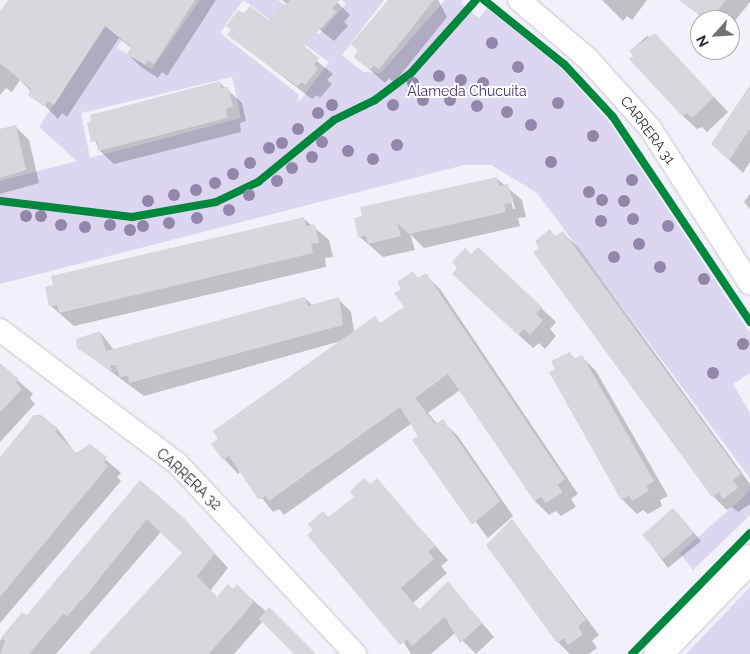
<!DOCTYPE html>
<style>
body{margin:0}
#map{position:relative;width:750px;height:654px;overflow:hidden;background:#f2f0f8;font-family:Raleway,sans-serif}
div>[style]{position:absolute}
[style*='--x']{left:calc(var(--x)*1px);top:calc(var(--y)*1px);width:calc(var(--w)*1px);rotate:calc(var(--a)*1deg)}
.green>*{inset:0;background:#dcd6f0}
.shadow>*{inset:0;background:#0003}
.building>*{inset:0;background:#d8d7dd;transform-origin:0 0}
.roads{filter:drop-shadow(0 0 1px #c7c5cb) drop-shadow(0 0 1px #c7c5cb)}
.minor>*{height:22px;margin:-11px;padding:0 11px;transform-origin:11px;border-radius:11px;background:#fdfdfe}
.major>*{height:28px;margin:-14px;padding:0 14px;transform-origin:14px;border-radius:14px;background:#fdfdfe}
.cycleway>*{height:8px;margin:-4px;padding:0 4px;transform-origin:4px;border-radius:4px;background:#00873e}
.trees>*{width:12px;height:12px;margin:-6px;border-radius:50%;background:#9287aa}
span{translate:-50% -50%;white-space:nowrap;text-align:center;line-height:1.15;-webkit-text-stroke:4px #fff;paint-order:stroke}
.park-label{font-size:14px;color:#43316a}
.street-label{font-size:14px;color:#2d2c31}
.north{position:absolute;left:690px;top:10px;width:50px;height:50px;box-sizing:border-box;background:#fff;border:1px solid #ababad;border-radius:50%;rotate:244deg;font-size:14px;font-weight:700;line-height:20px;text-align:center;color:#2d2c31}
.north::after{content:'';display:block;margin:auto;width:18px;height:22px;background:#727177;clip-path:polygon(50% 0,100% 100%,50% 72%,0 100%)}
</style>
<div id="map">
<div class="green">
<div style="clip-path:polygon(evenodd,123px 0,148px 0,117px 48px,152px 69px,200px 0,278px 0,319px 34px,346px 4px,342px 0,384px 0,342px 55px,363px 72px,381px 73px,445px 0,463px 0,461px 3px,479px 18px,487px 8px,561px 68px,610px 123px,750px 333px,750px 373px,733px 384px,750px 413px,750px 478px,537px 193px,491px 165px,464px 165px,0 284px,0 181px,77px 161px,39px 127px,123px 0,243px 0,329px 62px,299px 102px,298px 94px,220px 33px,243px 0,123px 0,232px 77px,241px 118px,90px 158px,81px 113px,232px 77px)"></div>
<div style="clip-path:polygon(750px 485px,750px 515px,693px 570px,680px 553px,748px 493px)"></div>
<div style="clip-path:polygon(750px 587px,750px 654px,686px 654px,689px 651px)"></div>
</div>
<div class="shadow">
<div style="clip-path:polygon(10px 0,216px 0,167px 76px,162px 72px,158px 78px,141px 67px,128px 54px,132px 49px,119px 38px,67px 117px,62px 113px,58px 119px,20px 80px,12px 92px,6px 88px,0 95px,0 14px)"></div>
<div style="clip-path:polygon(282px 0,335px 0,350px 15px,344px 22px,348px 26px,334px 41px)"></div>
<div style="clip-path:polygon(389px 0,438px 0,447px 17px,394px 83px,389px 78px,385px 83px,355px 57px)"></div>
<div style="clip-path:polygon(602px 0,647px 0,632px 20px,627px 16px,623px 21px)"></div>
<div style="clip-path:polygon(686px 0,750px 0,750px 2px,730px 27px,730px 20px,703px 20px)"></div>
<div style="clip-path:polygon(250px 8px,333px 74px,327px 80px,332px 84px,320px 98px,317px 95px,312px 99px,229px 35px)"></div>
<div style="clip-path:polygon(647px 36px,669px 49px,728px 112px,707px 132px,702px 127px,697px 129px,682px 115px,630px 51px)"></div>
<div style="clip-path:polygon(220px 83px,242px 103px,246px 121px,240px 123px,241px 132px,114px 164px,99px 150px,88px 123px)"></div>
<div style="clip-path:polygon(750px 88px,750px 162px,743px 173px,712px 144px)"></div>
<div style="clip-path:polygon(16px 127px,29px 140px,39px 183px,0 194px,0 129px)"></div>
<div style="clip-path:polygon(evenodd,496px 178px,522px 200px,526px 217px,518px 218px,520px 226px,424px 248px,410px 234px,415px 250px,383px 257px,360px 237px,496px 178px,509px 194px,512px 197px,515px 209px,513px 209px,509px 194px)"></div>
<div style="clip-path:polygon(750px 194px,750px 209px,744px 202px)"></div>
<div style="clip-path:polygon(303px 218px,329px 240px,333px 257px,325px 258px,326px 267px,74px 326px,51px 306px)"></div>
<div style="clip-path:polygon(550px 231px,556px 237px,563px 233px,578px 247px,750px 484px,750px 504px,738px 512px,732px 507px,727px 510px,713px 496px,541px 248px)"></div>
<div style="clip-path:polygon(478px 249px,556px 322px,550px 329px,556px 336px,545px 349px,539px 343px,533px 348px,468px 288px,471px 255px)"></div>
<div style="clip-path:polygon(evenodd,413px 273px,419px 279px,425px 275px,440px 289px,578px 494px,571px 499px,576px 507px,561px 516px,556px 511px,549px 515px,535px 501px,460px 390px,428px 413px,437px 424px,442px 421px,457px 435px,513px 516px,488px 538px,414px 441px,420px 436px,412px 423px,284px 515px,279px 509px,273px 512px,241px 471px,238px 474px,224px 459px,341px 341px,144px 396px,79px 348px,100px 332px,114px 350px,305px 298px,313px 306px,338px 299px,351px 312px,354px 332px,375px 318px,381px 324px,405px 307px,403px 290px,413px 273px,271px 492px,260px 499px,260px 496px,271px 492px)"></div>
<div style="clip-path:polygon(569px 353px,576px 360px,582px 357px,596px 371px,668px 496px,660px 500px,662px 506px,648px 514px,643px 510px,637px 514px,622px 499px)"></div>
<div style="clip-path:polygon(4px 368px,33px 394px,30px 398px,35px 404px,0 442px,0 372px)"></div>
<div style="clip-path:polygon(57px 428px,76px 454px,90px 446px,121px 473px,117px 477px,121px 481px,0 623px,0 459px)"></div>
<div style="clip-path:polygon(377px 480px,448px 560px,441px 566px,447px 573px,413px 603px,420px 610px,448px 583px,494px 637px,476px 654px,455px 633px,431px 654px,411px 654px,328px 519px)"></div>
<div style="clip-path:polygon(140px 482px,183px 519px,228px 568px,210px 591px,217px 599px,237px 586px,314px 654px,296px 654px,263px 621px,234px 654px,91px 654px,184px 553px,161px 532px,56px 654px,0 654px,0 641px,22px 613px,27px 617px)"></div>
<div style="clip-path:polygon(681px 518px,701px 541px,668px 568px,644px 535px)"></div>
<div style="clip-path:polygon(512px 520px,599px 635px,592px 641px,597px 648px,589px 654px,570px 654px,558px 642px)"></div>
</div>
<div class="building">
<div style="clip-path:polygon(8px 0,195px 0,154px 64px,148px 60px,145px 65px,127px 54px,131px 47px,105px 26px,54px 105px,48px 101px,45px 107px,28px 95px,31px 89px,0 63px,0 11px)"></div>
<div style="clip-path:polygon(290px 0,340px 0,332px 8px,336px 12px,304px 46px,319px 58px,314px 65px,318px 69px,305px 85px,302px 82px,297px 86px,227px 35px,231px 30px,226px 26px,238px 10px,244px 13px,250px 6px,269px 20px)"></div>
<div style="clip-path:polygon(388px 0,434px 0,379px 69px,374px 65px,370px 70px,353px 57px,358px 51px,351px 44px)"></div>
<div style="clip-path:polygon(679px 0,726px 0,712px 18px,708px 14px,703px 18px)"></div>
<div style="clip-path:polygon(655px 33px,714px 97px,692px 118px,687px 113px,682px 116px,629px 59px,633px 56px,629px 51px)"></div>
<div style="clip-path:polygon(220px 81px,221px 88px,228px 87px,233px 106px,226px 109px,227px 118px,98px 151px,97px 141px,91px 142px,87px 122px,91px 122px,90px 115px)"></div>
<div style="clip-path:polygon(750px 85px,750px 129px,729px 160px,711px 144px)"></div>
<div style="clip-path:polygon(16px 125px,26px 170px,0 178px,0 129px)"></div>
<div style="clip-path:polygon(497px 177px,499px 186px,508px 184px,513px 203px,504px 204px,506px 212px,409px 234px,397px 223px,401px 236px,368px 244px,366px 236px,358px 237px,354px 218px,362px 216px,360px 207px)"></div>
<div style="clip-path:polygon(304px 217px,306px 226px,315px 224px,319px 243px,311px 244px,313px 253px,59px 313px,57px 305px,49px 306px,45px 287px,53px 285px,51px 276px)"></div>
<div style="clip-path:polygon(550px 229px,555px 236px,563px 231px,741px 474px,733px 480px,738px 488px,723px 499px,719px 492px,712px 497px,533px 252px,539px 248px,535px 241px)"></div>
<div style="clip-path:polygon(478px 247px,542px 307px,536px 314px,543px 320px,530px 335px,524px 329px,518px 335px,452px 274px,457px 268px,452px 262px,465px 248px,471px 254px)"></div>
<div style="clip-path:polygon(413px 271px,417px 278px,426px 273px,565px 479px,557px 485px,563px 492px,546px 503px,541px 497px,534px 501px,448px 374px,415px 398px,435px 424px,443px 419px,500px 501px,472px 525px,412px 440px,418px 436px,400px 407px,269px 501px,265px 495px,258px 499px,229px 456px,223px 460px,211px 444px,218px 439px,213px 431px,375px 316px,380px 323px,404px 307px,394px 293px,401px 289px,397px 282px)"></div>
<div style="clip-path:polygon(305px 297px,308px 306px,339px 297px,343px 325px,129px 383px,128px 376px,120px 377px,116px 365px,110px 365px,112px 372px,77px 348px,76px 339px,100px 331px,106px 351px)"></div>
<div style="clip-path:polygon(570px 352px,574px 359px,582px 355px,654px 481px,646px 486px,649px 491px,632px 501px,629px 496px,621px 500px,549px 372px,555px 369px,551px 361px)"></div>
<div style="clip-path:polygon(0 363px,19px 379px,16px 383px,22px 389px,0 412px)"></div>
<div style="clip-path:polygon(34px 415px,41px 415px,58px 428px,55px 432px,76px 453px,90px 444px,107px 457px,104px 462px,108px 466px,0 597px,0 457px)"></div>
<div style="clip-path:polygon(364px 478px,370px 484px,377px 478px,435px 546px,428px 552px,434px 559px,401px 588px,419px 610px,448px 581px,482px 623px,460px 643px,445px 617px,412px 646px,407px 639px,400px 645px,307px 535px,313px 530px,308px 524px,323px 511px,328px 517px,354px 497px,350px 491px)"></div>
<div style="clip-path:polygon(140px 480px,184px 518px,215px 553px,197px 576px,217px 597px,228px 584px,233px 589px,237px 584px,254px 602px,209px 654px,89px 654px,182px 553px,147px 519px,87px 594px,67px 616px,63px 614px,29px 654px,0 654px,5px 641px,1px 638px,22px 612px,27px 615px)"></div>
<div style="left:673px;top:508px;width:32px;height:41px;rotate:49deg"></div>
<div style="clip-path:polygon(512px 519px,586px 620px,578px 626px,583px 634px,568px 645px,564px 638px,557px 643px,486px 545px)"></div>
<div style="clip-path:polygon(269px 607px,316px 654px,294px 654px,259px 619px)"></div>
</div>
<div class="roads">
<div class="minor">
<div style="--x:519;--y:0;--w:91;--a:40.5"></div>
<div style="--x:588;--y:59;--w:93;--a:48.1"></div>
<div style="--x:650;--y:128;--w:185;--a:57.3"></div>
<div style="--x:0;--y:330;--w:223;--a:37"></div>
<div style="--x:178;--y:464;--w:260;--a:47"></div>
</div>
<div class="major">
<div style="--x:658;--y:654;--w:132;--a:-45.9"></div>
</div>
</div>
<div class="cycleway">
<div style="--x:484;--y:0;--w:102;--a:38.7"></div>
<div style="--x:564;--y:64;--w:72;--a:47.2"></div>
<div style="--x:613;--y:117;--w:247;--a:56.2"></div>
<div style="--x:0;--y:201;--w:133;--a:6.9"></div>
<div style="--x:132;--y:217;--w:85;--a:-10.1"></div>
<div style="--x:216;--y:202;--w:47;--a:-25.5"></div>
<div style="--x:258;--y:182;--w:98;--a:-39.2"></div>
<div style="--x:334;--y:120;--w:46;--a:-26"></div>
<div style="--x:375;--y:100;--w:45;--a:-36.9"></div>
<div style="--x:411;--y:73;--w:98;--a:-48.3"></div>
<div style="--x:632;--y:654;--w:169;--a:-45.7"></div>
</div>
<div class="trees">
<div style="left:492px;top:43px"></div>
<div style="left:518px;top:67px"></div>
<div style="left:439px;top:76px"></div>
<div style="left:461px;top:80px"></div>
<div style="left:413px;top:83px"></div>
<div style="left:483px;top:83px"></div>
<div style="left:423px;top:100px"></div>
<div style="left:450px;top:100px"></div>
<div style="left:558px;top:103px"></div>
<div style="left:332px;top:105px"></div>
<div style="left:393px;top:105px"></div>
<div style="left:477px;top:106px"></div>
<div style="left:507px;top:112px"></div>
<div style="left:318px;top:113px"></div>
<div style="left:531px;top:125px"></div>
<div style="left:298px;top:129px"></div>
<div style="left:593px;top:136px"></div>
<div style="left:322px;top:142px"></div>
<div style="left:282px;top:143px"></div>
<div style="left:397px;top:145px"></div>
<div style="left:269px;top:148px"></div>
<div style="left:348px;top:151px"></div>
<div style="left:312px;top:157px"></div>
<div style="left:373px;top:159px"></div>
<div style="left:551px;top:162px"></div>
<div style="left:250px;top:163px"></div>
<div style="left:292px;top:168px"></div>
<div style="left:233px;top:174px"></div>
<div style="left:632px;top:180px"></div>
<div style="left:277px;top:181px"></div>
<div style="left:215px;top:183px"></div>
<div style="left:196px;top:190px"></div>
<div style="left:589px;top:192px"></div>
<div style="left:174px;top:195px"></div>
<div style="left:249px;top:195px"></div>
<div style="left:602px;top:200px"></div>
<div style="left:148px;top:201px"></div>
<div style="left:624px;top:201px"></div>
<div style="left:229px;top:210px"></div>
<div style="left:26px;top:216px"></div>
<div style="left:41px;top:216px"></div>
<div style="left:197px;top:218px"></div>
<div style="left:633px;top:219px"></div>
<div style="left:601px;top:221px"></div>
<div style="left:169px;top:223px"></div>
<div style="left:61px;top:225px"></div>
<div style="left:110px;top:225px"></div>
<div style="left:143px;top:226px"></div>
<div style="left:668px;top:226px"></div>
<div style="left:85px;top:227px"></div>
<div style="left:130px;top:230px"></div>
<div style="left:639px;top:244px"></div>
<div style="left:614px;top:257px"></div>
<div style="left:660px;top:267px"></div>
<div style="left:704px;top:279px"></div>
<div style="left:743px;top:344px"></div>
<div style="left:713px;top:373px"></div>
</div>
<div class="park-label">
<span style="left:467px;top:91px">Alameda Chucuita</span>
</div>
<div class="street-label">
<span style="left:648px;top:130px;rotate:53deg">CARRERA 31</span>
<span style="left:189px;top:479px;rotate:43deg">CARRERA 32</span>
</div>
<div class="north">N</div>
</div>
